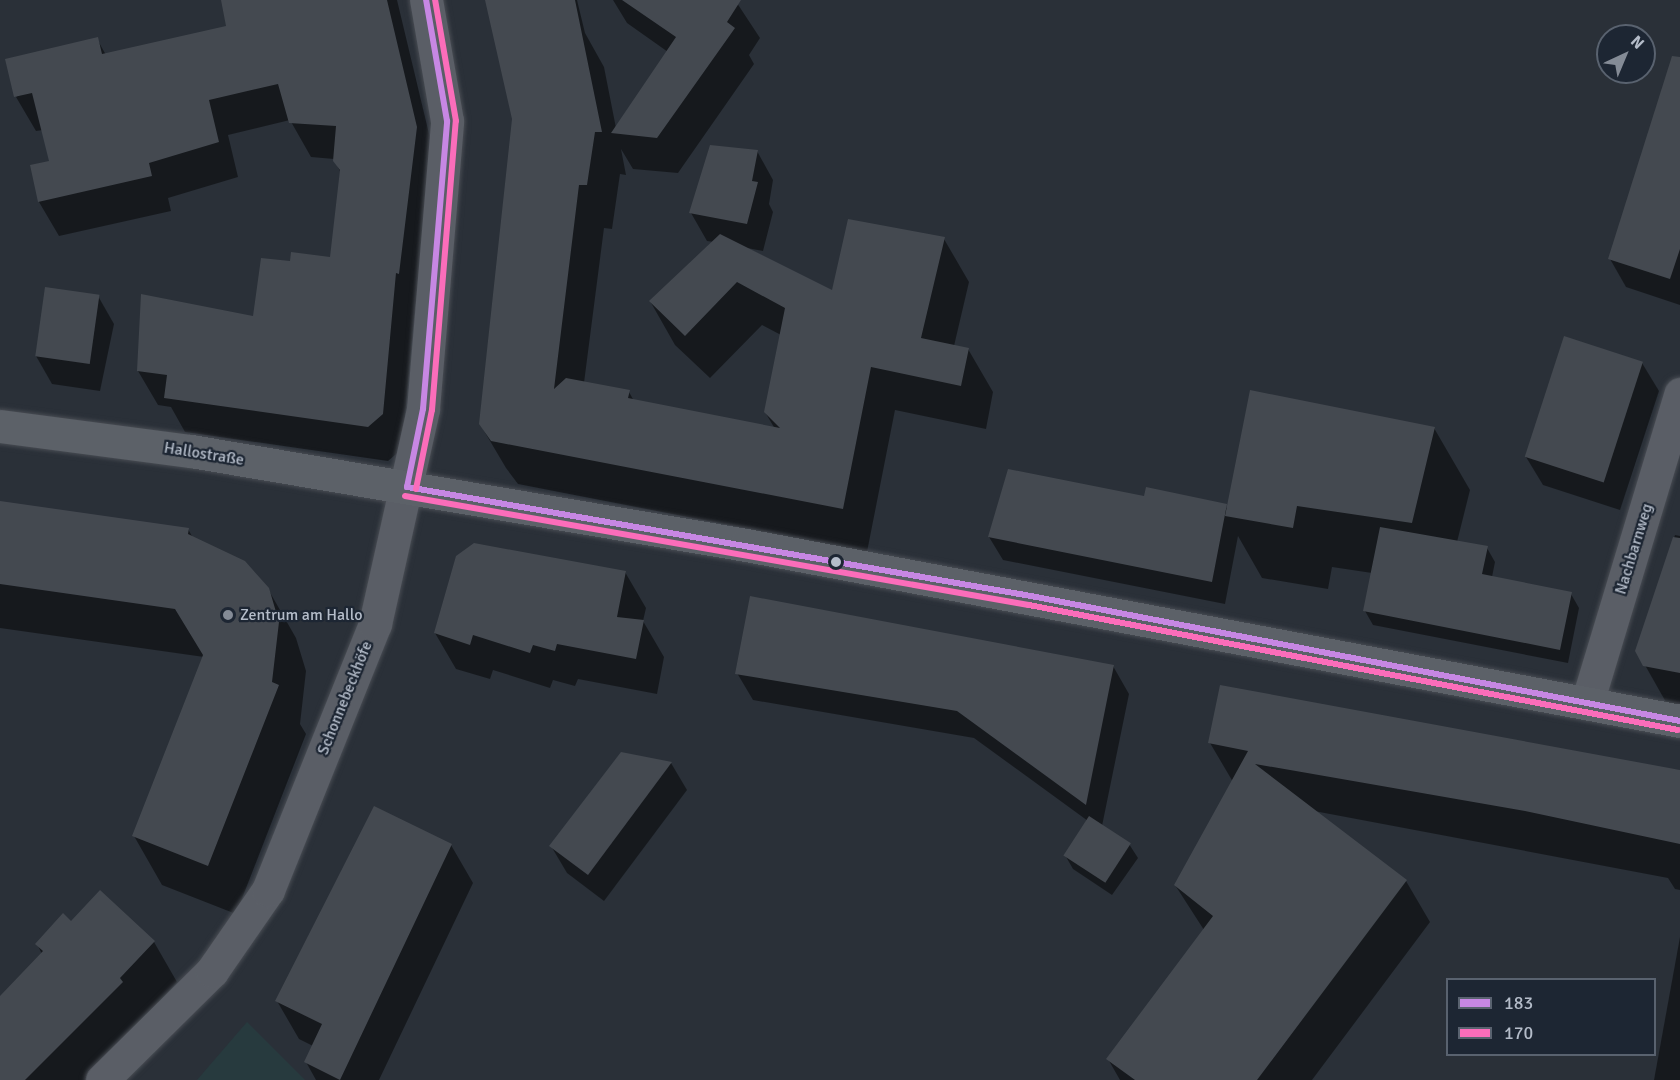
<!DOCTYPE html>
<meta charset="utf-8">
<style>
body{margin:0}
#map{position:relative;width:1680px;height:1080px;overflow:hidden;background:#2a3038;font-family:Signika,sans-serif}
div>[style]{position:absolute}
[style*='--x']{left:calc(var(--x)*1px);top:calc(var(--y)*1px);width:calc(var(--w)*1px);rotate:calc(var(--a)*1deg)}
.green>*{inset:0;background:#273a3e}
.shadow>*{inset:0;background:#0007}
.building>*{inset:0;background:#444950;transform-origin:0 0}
.roads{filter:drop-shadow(0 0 2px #484c53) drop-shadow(0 0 2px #484c53)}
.minor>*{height:33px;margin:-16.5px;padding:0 16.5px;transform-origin:16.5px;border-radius:16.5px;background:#5a5e66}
.major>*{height:33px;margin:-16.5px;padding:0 16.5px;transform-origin:16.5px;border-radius:16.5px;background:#5c6168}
.bus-1>*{height:6px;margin:-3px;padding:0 3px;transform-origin:3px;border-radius:3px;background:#c787e3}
.bus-2>*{height:6px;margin:-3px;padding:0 3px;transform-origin:3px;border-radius:3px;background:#fb6dba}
.dots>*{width:16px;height:16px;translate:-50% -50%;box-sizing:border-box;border:3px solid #1d2633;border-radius:50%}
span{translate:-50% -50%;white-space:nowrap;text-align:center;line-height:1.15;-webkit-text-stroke:4.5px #1d2633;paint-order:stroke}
.street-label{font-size:16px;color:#b4bcc9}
.poi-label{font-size:16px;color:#b4bcc9}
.left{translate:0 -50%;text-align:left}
.legend{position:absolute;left:1446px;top:978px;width:210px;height:78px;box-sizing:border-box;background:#1d2633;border:2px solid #59626f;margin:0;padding:8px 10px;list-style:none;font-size:18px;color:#b4bcc9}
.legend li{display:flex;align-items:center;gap:12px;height:30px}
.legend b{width:30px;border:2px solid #59626f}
.north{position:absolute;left:1596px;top:24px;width:60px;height:60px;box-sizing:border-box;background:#1d2633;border:2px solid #59626f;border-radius:50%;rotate:44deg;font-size:16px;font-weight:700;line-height:24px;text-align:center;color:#b4bcc9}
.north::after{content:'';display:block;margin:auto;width:21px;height:27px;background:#848b96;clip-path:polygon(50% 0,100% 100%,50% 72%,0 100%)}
</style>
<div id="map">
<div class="green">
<div style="clip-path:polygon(247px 1022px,305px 1080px,197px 1080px)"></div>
</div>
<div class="shadow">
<div style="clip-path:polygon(222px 0,397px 0,436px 163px,415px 308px,402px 449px,388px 461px,185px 432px,171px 407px,158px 405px,138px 371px,254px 317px,291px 263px,331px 258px,341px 173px,334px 159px,311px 157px,290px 120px,228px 135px,238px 177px,168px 198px,171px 211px,59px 236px,39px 202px,50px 162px,43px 130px,36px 131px,16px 97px,97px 39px,106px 55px,228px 27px)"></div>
<div style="clip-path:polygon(486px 0,577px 0,585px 33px,604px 67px,616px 128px,668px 52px,627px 23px,613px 0,735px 0,760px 38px,749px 55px,754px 64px,678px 173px,633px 169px,621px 149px,626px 175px,620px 174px,612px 229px,604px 228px,584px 383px,629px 392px,634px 401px,775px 429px,765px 412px,781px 335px,762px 325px,710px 378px,675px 345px,650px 301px,714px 242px,707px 241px,691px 213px,757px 151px,773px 180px,769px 204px,773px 212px,763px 251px,747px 248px,833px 292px,944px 239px,969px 282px,954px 346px,968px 349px,993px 392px,986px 429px,895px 410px,867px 552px,518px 484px,506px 468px,480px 424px,514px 119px)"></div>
<div style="clip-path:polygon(1680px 89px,1680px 305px,1626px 287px,1610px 259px)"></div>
<div style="clip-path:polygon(98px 296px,114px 324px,100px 391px,52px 384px,36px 356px)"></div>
<div style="clip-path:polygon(1642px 363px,1659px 391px,1620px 510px,1543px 485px,1526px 457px)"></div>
<div style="clip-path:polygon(1434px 428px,1470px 490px,1457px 542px,1487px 548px,1495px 562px,1492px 577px,1571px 594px,1579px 608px,1568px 663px,1373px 625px,1365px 611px,1372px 573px,1332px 567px,1328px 589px,1262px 578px,1238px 536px,1225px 604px,1003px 560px,989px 537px,1145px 497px,1228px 508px)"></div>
<div style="clip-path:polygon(0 503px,188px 529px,193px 538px,268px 589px,296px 638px,306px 671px,300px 724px,306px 734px,236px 914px,162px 885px,134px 836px,204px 657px,0 628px)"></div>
<div style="clip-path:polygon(1675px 535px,1680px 536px,1680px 706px,1667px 704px,1637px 651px)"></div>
<div style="clip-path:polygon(625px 572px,646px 608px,643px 621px,664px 657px,657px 694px,578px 679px,575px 686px,553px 680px,550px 688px,493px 670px,490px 679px,456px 669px,435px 633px)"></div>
<div style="clip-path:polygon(1113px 666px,1129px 694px,1102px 826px,1129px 844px,1138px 858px,1112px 895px,1073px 869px,1065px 855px,1088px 821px,974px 738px,753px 700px,737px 673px)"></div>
<div style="clip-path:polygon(1210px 743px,1680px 770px,1680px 890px,1675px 889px,1668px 878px,1314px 811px,1406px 881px,1430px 922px,1312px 1080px,1120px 1080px,1108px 1059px,1204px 930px,1175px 885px,1233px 782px)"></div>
<div style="clip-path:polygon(621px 754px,671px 763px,687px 790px,604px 901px,567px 873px,551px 846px)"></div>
<div style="clip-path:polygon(451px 845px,473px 883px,379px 1080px,316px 1080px,306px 1062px,313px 1046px,299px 1039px,277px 1001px)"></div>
<div style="clip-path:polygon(71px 923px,154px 942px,177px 982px,88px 1080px,0 1080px,0 997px,42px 954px,37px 944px)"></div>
<div style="clip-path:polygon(1680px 937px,1680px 1080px,1654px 1080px)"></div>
</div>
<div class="building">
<div style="clip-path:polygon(221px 0,387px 0,417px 127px,399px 274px,396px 273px,383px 414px,368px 427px,164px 398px,167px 375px,137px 371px,141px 294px,253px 316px,261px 258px,290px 261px,291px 252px,330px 257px,340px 170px,333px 161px,336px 126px,289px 123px,278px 84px,209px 100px,219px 142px,149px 163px,152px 176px,38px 202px,30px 165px,49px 161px,32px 93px,14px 97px,5px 59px,98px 37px,102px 54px,226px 26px)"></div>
<div style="clip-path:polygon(485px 0,575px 0,602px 132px,595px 132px,587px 185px,579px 185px,554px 389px,566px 378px,630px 390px,628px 398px,780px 428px,764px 412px,785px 308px,737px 282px,685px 336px,649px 301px,720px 234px,832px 290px,848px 219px,945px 237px,921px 338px,969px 348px,961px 386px,871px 367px,843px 509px,491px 441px,479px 424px,512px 119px)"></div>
<div style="clip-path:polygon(622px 0,741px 0,727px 22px,735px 28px,657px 138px,611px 133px,676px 37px)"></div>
<div style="clip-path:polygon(1672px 56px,1680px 57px,1680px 249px,1670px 279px,1608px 259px)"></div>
<div style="clip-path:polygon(710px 145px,758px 150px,752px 181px,758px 182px,747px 224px,689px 213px)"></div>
<div style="left:45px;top:287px;width:55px;height:70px;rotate:8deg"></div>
<div style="left:1564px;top:336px;width:83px;height:127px;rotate:18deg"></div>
<div style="clip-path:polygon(1250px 390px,1435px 427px,1412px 523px,1297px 506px,1293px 528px,1225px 516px)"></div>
<div style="clip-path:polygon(1008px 469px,1144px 496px,1146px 487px,1227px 504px,1212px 582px,988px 537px)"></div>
<div style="clip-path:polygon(0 501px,189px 528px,188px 534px,245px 561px,269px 588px,279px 622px,272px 682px,279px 685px,208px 866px,132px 836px,203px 655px,175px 609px,0 584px)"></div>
<div style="clip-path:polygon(1380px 527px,1488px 546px,1482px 574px,1572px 592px,1560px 650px,1363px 611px)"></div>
<div style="clip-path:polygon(1673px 537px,1680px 538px,1680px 673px,1643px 666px,1635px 651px)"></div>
<div style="clip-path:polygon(474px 543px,626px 571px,617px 617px,644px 620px,636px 659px,557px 644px,555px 651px,533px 645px,530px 653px,473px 635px,470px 645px,434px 633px,456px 556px)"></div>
<div style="clip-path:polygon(750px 596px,1114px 665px,1086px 805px,957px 711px,735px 674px)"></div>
<div style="clip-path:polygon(1220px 685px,1680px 770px,1680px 844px,1525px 811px,1255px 764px,1407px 880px,1257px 1080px,1135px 1080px,1106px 1059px,1213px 916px,1174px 885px,1248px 751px,1208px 743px)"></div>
<div style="clip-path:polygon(621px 752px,672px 762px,588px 875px,549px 846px)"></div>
<div style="clip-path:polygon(374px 806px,452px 844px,340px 1080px,304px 1062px,322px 1024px,275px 1001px)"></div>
<div style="left:1089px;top:816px;width:50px;height:47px;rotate:33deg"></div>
<div style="clip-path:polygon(100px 890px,155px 941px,120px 978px,123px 982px,25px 1080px,0 1080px,0 996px,43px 951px,35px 944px,63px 913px,71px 921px)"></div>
</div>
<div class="roads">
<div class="minor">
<div style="--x:1587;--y:703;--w:323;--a:-73.2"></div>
<div style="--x:102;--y:1080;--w:155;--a:-44.7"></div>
<div style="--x:212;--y:971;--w:98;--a:-55.3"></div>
<div style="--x:268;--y:890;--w:287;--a:-68.1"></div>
<div style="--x:375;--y:624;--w:220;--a:-77.4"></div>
<div style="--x:423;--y:409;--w:289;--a:-85.2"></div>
<div style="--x:447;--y:121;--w:123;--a:-99.8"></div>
</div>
<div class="major">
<div style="--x:0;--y:426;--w:193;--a:7.5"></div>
<div style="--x:191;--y:451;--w:563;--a:9.61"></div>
<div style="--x:746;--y:545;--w:950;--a:10.67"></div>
</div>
</div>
<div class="bus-1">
<div style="--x:407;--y:487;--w:633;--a:9.91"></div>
<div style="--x:1031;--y:596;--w:661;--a:10.9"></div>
<div style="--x:407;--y:487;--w:80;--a:-78.4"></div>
<div style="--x:423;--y:409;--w:289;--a:-85.2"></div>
<div style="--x:447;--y:121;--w:123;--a:-99.8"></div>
</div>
<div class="bus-2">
<div style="--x:416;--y:489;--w:81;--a:-78.6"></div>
<div style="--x:432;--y:410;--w:290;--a:-85.3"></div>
<div style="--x:456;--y:121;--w:123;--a:-99.8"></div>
<div style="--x:405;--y:496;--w:633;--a:9.91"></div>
<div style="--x:1029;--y:605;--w:661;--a:10.9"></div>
</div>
<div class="dots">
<div style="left:836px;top:562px;background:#b4bcc9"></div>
<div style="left:228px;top:615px;background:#848b96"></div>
</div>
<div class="street-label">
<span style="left:204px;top:454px;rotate:9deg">Hallostraße</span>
<span style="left:1634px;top:549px;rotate:-73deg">Nachbarnweg</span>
<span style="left:345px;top:698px;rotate:-68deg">Schonnebeckhöfe</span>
</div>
<div class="poi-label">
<span class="left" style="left:240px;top:615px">Zentrum am Hallo</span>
</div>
<ul class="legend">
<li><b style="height:8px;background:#c787e3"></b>183</li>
<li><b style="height:8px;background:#fb6dba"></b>170</li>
</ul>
<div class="north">N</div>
</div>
